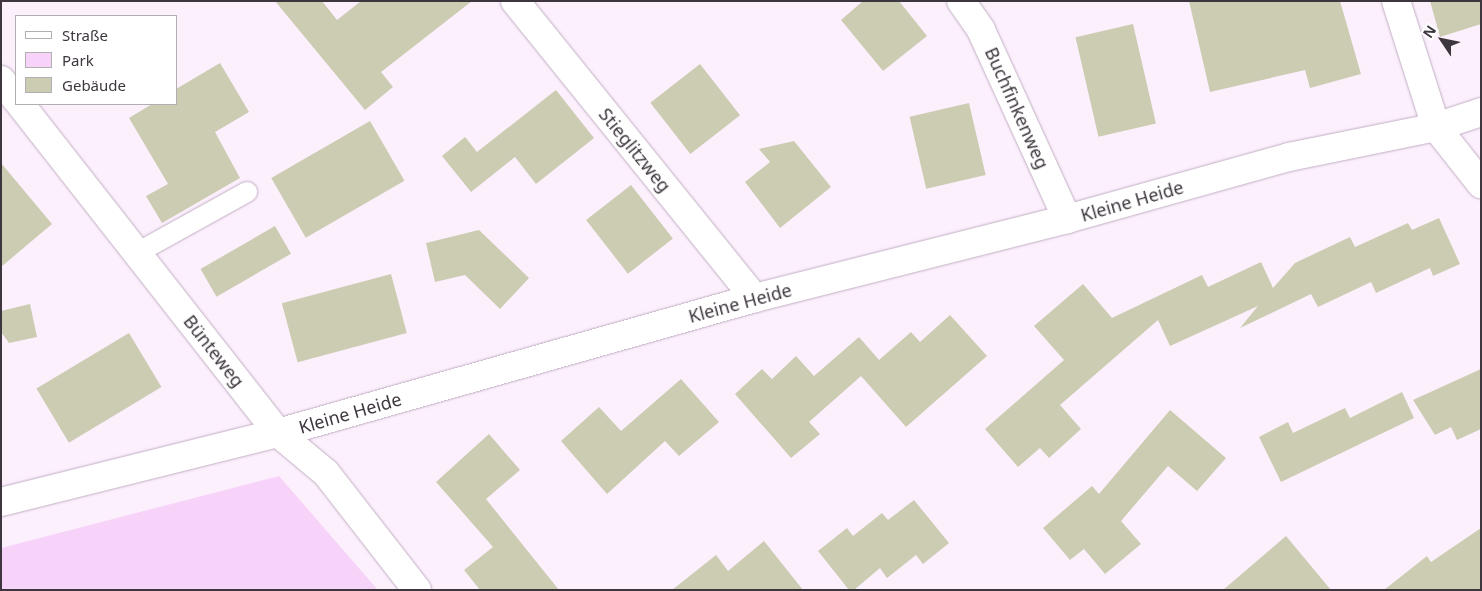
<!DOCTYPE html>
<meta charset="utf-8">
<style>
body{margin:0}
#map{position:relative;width:1482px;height:591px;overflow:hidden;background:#fcf0fd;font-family:"Noto Sans",sans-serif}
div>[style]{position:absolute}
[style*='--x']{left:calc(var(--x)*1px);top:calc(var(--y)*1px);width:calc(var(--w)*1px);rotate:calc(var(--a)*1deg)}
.green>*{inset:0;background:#f7d3f9}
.building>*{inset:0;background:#cbccb2;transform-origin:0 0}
.roads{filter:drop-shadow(0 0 1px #c1aec2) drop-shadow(0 0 1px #c1aec2)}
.lane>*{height:20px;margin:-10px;padding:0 10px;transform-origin:10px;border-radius:10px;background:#fff}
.street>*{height:28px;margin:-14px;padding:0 14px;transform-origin:14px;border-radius:14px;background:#fff}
span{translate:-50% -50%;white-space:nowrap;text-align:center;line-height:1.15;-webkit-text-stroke:4.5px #fff;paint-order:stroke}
.street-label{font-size:18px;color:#3e363e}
.frame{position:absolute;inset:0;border:2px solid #3e363e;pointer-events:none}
.legend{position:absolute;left:15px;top:15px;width:162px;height:90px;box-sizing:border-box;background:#fff;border:1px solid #b2afb2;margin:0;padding:6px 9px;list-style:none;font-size:15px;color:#3e363e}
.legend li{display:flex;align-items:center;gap:10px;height:25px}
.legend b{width:25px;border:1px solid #b2afb2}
.north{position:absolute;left:1417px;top:15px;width:50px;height:50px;-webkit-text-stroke:4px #fff;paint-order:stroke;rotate:304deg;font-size:14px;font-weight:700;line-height:20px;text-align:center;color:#3e363e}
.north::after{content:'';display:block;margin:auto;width:18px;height:22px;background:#3e363e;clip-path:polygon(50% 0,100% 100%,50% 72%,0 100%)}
</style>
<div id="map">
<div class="green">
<div style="clip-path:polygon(279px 476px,378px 590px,1px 590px,1px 548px)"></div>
</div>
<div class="building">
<div style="clip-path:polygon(275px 1px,322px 1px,337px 20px,361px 1px,472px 1px,381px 72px,393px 87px,365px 110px)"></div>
<div style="clip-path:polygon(863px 1px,899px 1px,927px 36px,883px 71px,841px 20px)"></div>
<div style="clip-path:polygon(1189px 1px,1340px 1px,1361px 74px,1310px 88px,1305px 70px,1210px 92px)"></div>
<div style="clip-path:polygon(1430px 1px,1481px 1px,1481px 24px,1440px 37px)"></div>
<div style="left:1133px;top:24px;width:102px;height:59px;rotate:77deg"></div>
<div style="clip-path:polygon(220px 63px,249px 112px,215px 132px,240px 178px,162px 223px,146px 196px,168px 184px,129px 118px,152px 104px,176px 104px,176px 89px)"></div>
<div style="left:700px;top:64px;width:65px;height:63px;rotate:52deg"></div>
<div style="clip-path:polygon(556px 90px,594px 138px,536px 184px,515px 157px,471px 192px,442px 156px,465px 137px,477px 152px)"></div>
<div style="left:969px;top:103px;width:74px;height:61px;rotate:77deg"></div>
<div style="left:370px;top:121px;width:69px;height:114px;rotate:60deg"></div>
<div style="clip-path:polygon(794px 141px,831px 187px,780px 228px,745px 182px,770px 162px,759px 149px)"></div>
<div style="clip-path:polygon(1px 163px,52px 224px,1px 267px)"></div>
<div style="left:631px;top:185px;width:68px;height:57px;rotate:52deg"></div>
<div style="clip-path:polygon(1439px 218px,1460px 264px,1433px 276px,1430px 268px,1376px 293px,1371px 282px,1318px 307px,1311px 294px,1240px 328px,1258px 306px,1170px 346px,1158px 320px,1060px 405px,1081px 429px,1049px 458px,1040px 448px,1018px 467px,985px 429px,1064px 360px,1034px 326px,1083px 284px,1112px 318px,1202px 275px,1208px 287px,1261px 262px,1273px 288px,1295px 263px,1350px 237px,1355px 247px,1408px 223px,1412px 230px)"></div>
<div style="left:275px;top:226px;width:32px;height:86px;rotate:60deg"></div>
<div style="clip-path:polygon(479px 230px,529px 278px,500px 309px,465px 275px,435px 282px,426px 243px)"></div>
<div style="left:391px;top:274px;width:61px;height:113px;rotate:75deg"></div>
<div style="clip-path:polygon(30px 304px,37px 337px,9px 343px,1px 332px,1px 311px)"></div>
<div style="clip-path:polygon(950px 315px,987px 356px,906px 427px,861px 376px,809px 422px,820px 434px,791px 458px,735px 394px,762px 369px,772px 379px,796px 356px,814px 376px,859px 337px,879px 360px,911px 332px,920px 342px)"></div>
<div style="left:129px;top:333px;width:63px;height:108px;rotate:59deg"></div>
<div style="clip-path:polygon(1481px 369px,1481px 429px,1457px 440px,1451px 427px,1435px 435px,1413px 400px)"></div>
<div style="clip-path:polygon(681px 379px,719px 422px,679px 456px,665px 441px,607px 494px,561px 441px,599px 407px,621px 431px)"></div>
<div style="clip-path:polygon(1402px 392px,1414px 418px,1281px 482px,1259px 437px,1288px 422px,1293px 433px,1345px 408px,1350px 418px)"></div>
<div style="clip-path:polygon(1170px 410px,1226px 458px,1197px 491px,1168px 466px,1121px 521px,1141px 544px,1105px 574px,1084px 549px,1070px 560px,1043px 528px,1092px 486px,1099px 494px)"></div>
<div style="clip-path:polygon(489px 434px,520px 470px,486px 499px,559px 590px,480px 590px,464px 570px,493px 547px,436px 482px)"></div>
<div style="clip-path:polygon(914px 500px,949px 543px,923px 564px,916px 555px,887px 578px,880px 568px,854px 590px,849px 590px,818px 551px,847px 528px,853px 536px,882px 513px,888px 520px)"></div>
<div style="clip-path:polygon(1481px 528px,1481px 590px,1384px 590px,1427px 556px,1431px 562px)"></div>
<div style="clip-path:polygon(1286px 536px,1331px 590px,1223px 590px)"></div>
<div style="clip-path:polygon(764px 541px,803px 590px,672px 590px,716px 555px,728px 571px)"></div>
</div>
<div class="roads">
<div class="lane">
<div style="--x:137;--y:253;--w:126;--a:-29"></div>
</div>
<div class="street">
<div style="--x:515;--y:1;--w:382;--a:51.1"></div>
<div style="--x:961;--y:1;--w:35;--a:55"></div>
<div style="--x:981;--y:30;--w:208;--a:65.5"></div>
<div style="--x:1396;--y:1;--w:132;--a:72.4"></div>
<div style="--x:1436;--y:127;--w:73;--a:51.7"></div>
<div style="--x:1;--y:80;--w:24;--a:52"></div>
<div style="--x:20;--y:104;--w:418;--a:51.9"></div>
<div style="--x:278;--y:433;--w:62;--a:39.8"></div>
<div style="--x:326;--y:473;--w:148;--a:52.1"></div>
<div style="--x:1;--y:502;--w:285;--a:-14"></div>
<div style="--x:278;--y:433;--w:496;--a:-15.8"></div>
<div style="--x:755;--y:298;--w:322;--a:-14.2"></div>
<div style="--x:1067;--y:219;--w:230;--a:-15.6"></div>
<div style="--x:1289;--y:157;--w:150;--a:-11.5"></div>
<div style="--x:1436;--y:127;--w:47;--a:-18.4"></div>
</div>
</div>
<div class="street-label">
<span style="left:1017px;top:108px;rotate:66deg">Buchfinkenweg</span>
<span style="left:635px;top:150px;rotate:51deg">Stieglitzweg</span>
<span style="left:1132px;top:201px;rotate:-16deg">Kleine Heide</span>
<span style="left:740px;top:303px;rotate:-15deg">Kleine Heide</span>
<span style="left:214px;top:351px;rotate:52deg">Bünteweg</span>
<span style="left:350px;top:413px;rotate:-16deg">Kleine Heide</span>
</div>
<div class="frame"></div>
<ul class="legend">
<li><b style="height:6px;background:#fff"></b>Straße</li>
<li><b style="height:14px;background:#f7d3f9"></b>Park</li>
<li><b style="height:14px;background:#cbccb2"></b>Gebäude</li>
</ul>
<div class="north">N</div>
</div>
